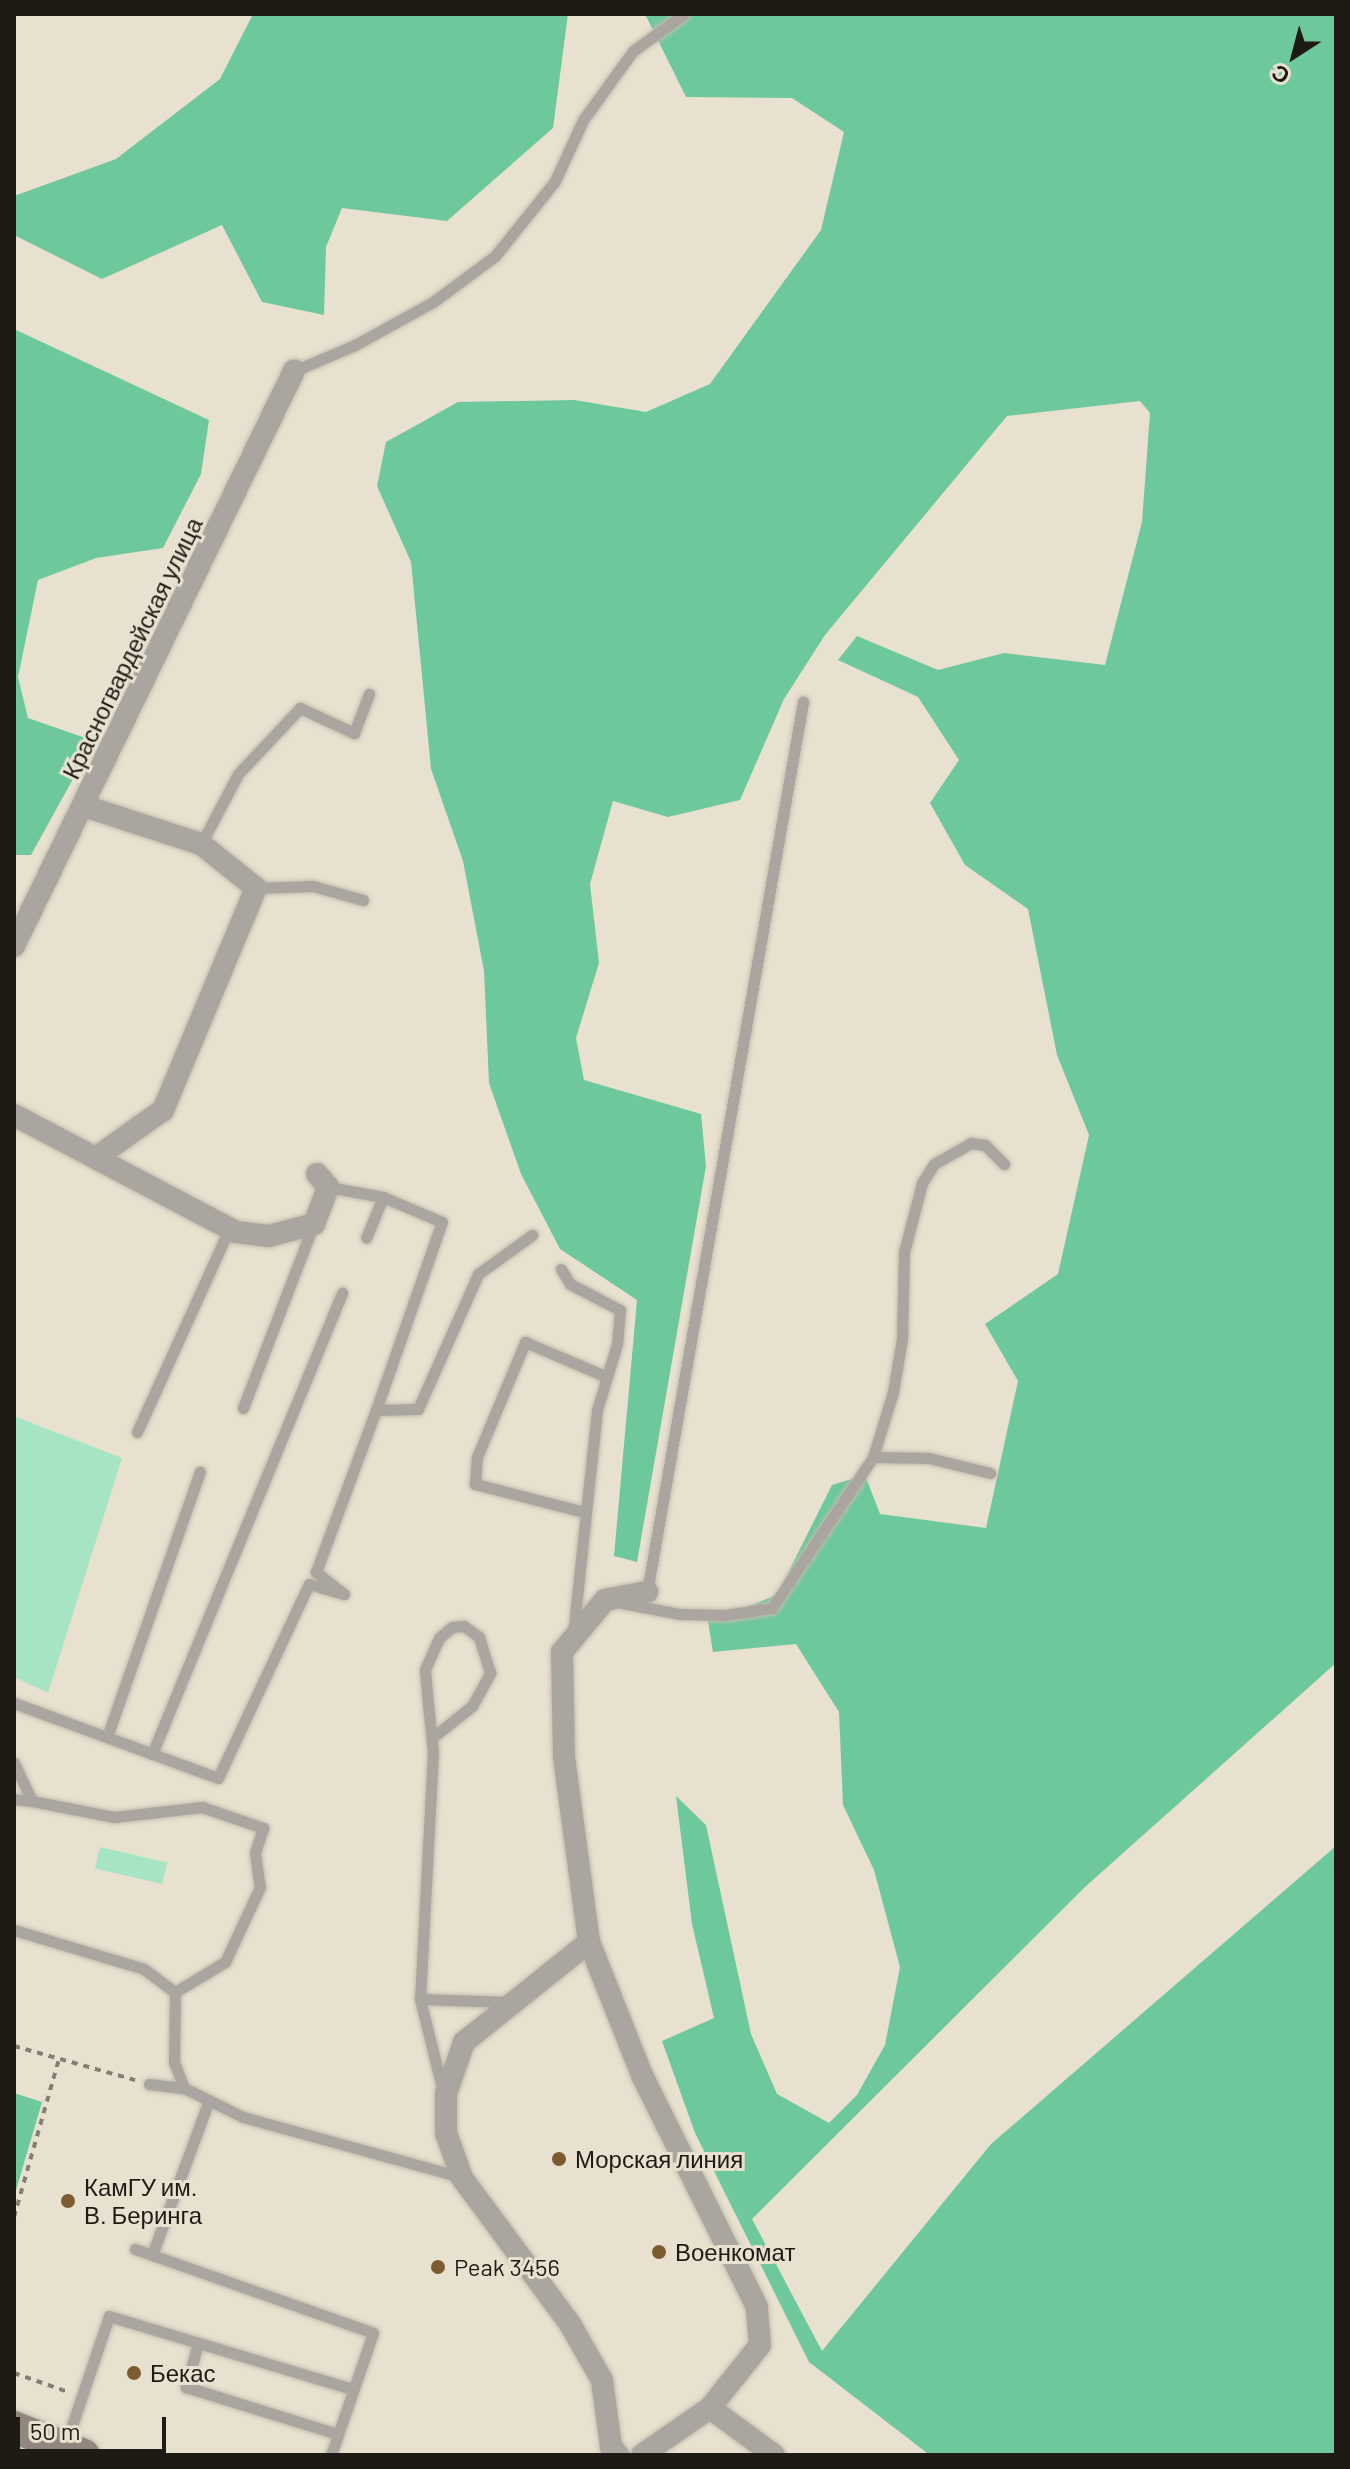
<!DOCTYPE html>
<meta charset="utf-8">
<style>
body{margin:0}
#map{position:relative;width:1350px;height:2469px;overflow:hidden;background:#e9e1d0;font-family:Barlow,sans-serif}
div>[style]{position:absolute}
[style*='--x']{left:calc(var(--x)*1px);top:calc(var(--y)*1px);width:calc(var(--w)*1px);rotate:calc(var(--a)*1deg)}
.green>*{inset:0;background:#a7e4c4;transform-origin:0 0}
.forest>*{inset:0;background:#6dc89c}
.path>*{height:4px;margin-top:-2px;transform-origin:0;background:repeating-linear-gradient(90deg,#857f73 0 6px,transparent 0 12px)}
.roads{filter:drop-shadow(0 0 2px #c4bdae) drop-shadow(0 0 2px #c4bdae)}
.lane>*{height:11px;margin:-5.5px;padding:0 5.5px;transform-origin:5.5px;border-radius:5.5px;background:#aba59f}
.street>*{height:22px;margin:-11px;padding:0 11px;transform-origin:11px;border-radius:11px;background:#aba59f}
.secondary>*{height:32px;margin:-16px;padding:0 16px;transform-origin:16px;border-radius:16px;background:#91877f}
.dots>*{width:22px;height:22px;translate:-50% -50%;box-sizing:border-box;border:4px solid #e9e1d0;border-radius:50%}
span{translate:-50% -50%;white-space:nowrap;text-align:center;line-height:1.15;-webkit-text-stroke:6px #e9e1d0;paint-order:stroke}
.street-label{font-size:24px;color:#1e1b15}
.poi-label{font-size:24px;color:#1e1b15}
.left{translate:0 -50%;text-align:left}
.frame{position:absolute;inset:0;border:16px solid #1e1b15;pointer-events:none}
.north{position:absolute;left:1254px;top:16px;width:80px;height:80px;-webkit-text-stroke:6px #e9e1d0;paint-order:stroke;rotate:216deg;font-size:22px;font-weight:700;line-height:32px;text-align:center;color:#1e1b15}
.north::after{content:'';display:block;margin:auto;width:28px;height:36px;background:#1e1b15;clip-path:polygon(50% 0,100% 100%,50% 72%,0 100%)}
.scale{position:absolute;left:16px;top:2417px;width:150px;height:36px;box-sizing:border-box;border:4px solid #1e1b15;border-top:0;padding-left:10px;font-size:24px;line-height:28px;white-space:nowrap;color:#1e1b15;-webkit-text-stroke:6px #e9e1d0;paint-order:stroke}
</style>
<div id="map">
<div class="green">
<div style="clip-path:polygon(14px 1416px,122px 1458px,48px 1693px,14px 1677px)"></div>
<div style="left:100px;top:1847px;width:69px;height:22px;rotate:13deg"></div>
</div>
<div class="forest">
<div style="clip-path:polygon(253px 14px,568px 14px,553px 128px,447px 221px,342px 208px,326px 247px,324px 315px,262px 302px,222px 225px,102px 279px,14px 235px,14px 196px,116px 159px,220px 79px)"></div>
<div style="clip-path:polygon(645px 14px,1336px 14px,1336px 1663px,1085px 1887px,752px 2219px,822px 2351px,991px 2144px,1336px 1846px,1336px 2455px,927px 2453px,809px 2362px,695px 2133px,662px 2041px,714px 2018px,692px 1924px,676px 1796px,706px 1825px,751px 2034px,777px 2094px,829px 2123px,857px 2095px,885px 2045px,900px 1967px,874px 1870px,843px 1805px,839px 1712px,796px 1644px,713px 1652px,708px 1622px,777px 1595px,832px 1485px,865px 1475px,880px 1514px,986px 1528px,1018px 1381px,985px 1324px,1058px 1274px,1089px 1135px,1057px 1055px,1028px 909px,965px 865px,930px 803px,959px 760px,918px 697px,838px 660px,857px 636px,938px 670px,1004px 653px,1105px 665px,1142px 522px,1150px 413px,1140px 401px,1007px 416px,825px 635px,784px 699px,740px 800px,668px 817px,613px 801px,590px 884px,599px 963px,576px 1038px,584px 1080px,701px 1114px,706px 1166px,637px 1562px,614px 1556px,637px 1300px,560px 1249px,521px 1174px,489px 1083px,484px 971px,463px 861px,431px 769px,411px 562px,377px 486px,386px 442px,458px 402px,574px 400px,646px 412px,710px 384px,821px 230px,844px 132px,792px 98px,686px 97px)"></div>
<div style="clip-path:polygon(14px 329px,209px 420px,201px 474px,163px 548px,96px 558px,38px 580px,18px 677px,28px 718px,94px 741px,31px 855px,14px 855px)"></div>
<div style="clip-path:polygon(14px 2093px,42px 2102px,14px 2197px)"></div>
</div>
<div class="path">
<div style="--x:14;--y:2046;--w:126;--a:15.7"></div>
<div style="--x:14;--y:2217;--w:164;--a:-74.1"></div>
<div style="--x:14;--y:2373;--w:57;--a:19.4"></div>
</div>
<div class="roads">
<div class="lane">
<div style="--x:294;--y:371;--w:66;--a:-23.1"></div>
<div style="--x:355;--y:345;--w:89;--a:-28.9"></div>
<div style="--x:433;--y:302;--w:77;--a:-36.6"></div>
<div style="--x:495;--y:256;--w:96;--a:-51.3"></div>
<div style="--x:555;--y:181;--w:67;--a:-65.3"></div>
<div style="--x:583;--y:120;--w:85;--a:-54.1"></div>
<div style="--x:633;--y:51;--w:63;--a:-36"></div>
<div style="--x:201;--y:844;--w:79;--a:-62.1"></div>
<div style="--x:238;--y:774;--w:91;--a:-46.8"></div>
<div style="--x:300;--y:708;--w:60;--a:24.8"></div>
<div style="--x:354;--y:733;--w:42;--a:-69"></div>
<div style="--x:256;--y:888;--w:57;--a:-2"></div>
<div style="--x:313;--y:886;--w:52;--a:15.6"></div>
<div style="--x:328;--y:1187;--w:56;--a:10.3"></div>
<div style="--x:383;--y:1197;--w:44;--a:112.5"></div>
<div style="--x:561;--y:1269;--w:17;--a:59"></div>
<div style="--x:570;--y:1284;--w:56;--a:27.5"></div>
<div style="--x:620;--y:1310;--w:34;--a:95"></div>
<div style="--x:617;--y:1344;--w:69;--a:106.9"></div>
<div style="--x:597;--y:1410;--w:224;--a:96.1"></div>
<div style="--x:243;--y:1408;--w:195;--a:-69"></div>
<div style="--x:376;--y:1410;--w:199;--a:-70.7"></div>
<div style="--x:442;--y:1222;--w:64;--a:-157"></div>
<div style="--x:137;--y:1432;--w:223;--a:-65.6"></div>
<div style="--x:873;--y:1457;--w:68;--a:-72.9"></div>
<div style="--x:893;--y:1392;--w:54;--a:-80.4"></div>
<div style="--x:902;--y:1339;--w:87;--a:-88.7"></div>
<div style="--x:904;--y:1252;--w:71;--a:-75.4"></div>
<div style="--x:922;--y:1183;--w:22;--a:-58"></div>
<div style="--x:934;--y:1164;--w:43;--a:-29.6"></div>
<div style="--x:971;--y:1143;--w:14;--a:8"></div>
<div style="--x:985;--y:1145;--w:27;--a:45"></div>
<div style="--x:584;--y:1512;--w:113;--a:-165.6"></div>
<div style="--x:475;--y:1484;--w:27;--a:-86"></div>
<div style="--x:477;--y:1457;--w:125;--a:-67.3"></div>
<div style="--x:525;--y:1342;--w:89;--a:23.1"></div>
<div style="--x:647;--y:1592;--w:904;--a:-80.06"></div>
<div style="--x:622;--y:1603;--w:58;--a:10.9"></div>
<div style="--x:679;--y:1614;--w:46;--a:1.2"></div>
<div style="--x:725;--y:1615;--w:48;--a:-8.5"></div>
<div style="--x:772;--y:1608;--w:182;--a:-56.2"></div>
<div style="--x:873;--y:1457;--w:56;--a:1"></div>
<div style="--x:929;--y:1458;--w:63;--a:13.8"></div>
<div style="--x:14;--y:1703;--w:217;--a:20.2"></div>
<div style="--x:218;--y:1778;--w:214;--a:-64.9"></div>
<div style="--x:309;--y:1584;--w:36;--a:16"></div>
<div style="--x:344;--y:1594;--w:36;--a:-142"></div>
<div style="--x:316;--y:1572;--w:173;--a:-69.7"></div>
<div style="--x:376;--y:1410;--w:42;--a:-1.4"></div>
<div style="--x:418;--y:1409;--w:148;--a:-66"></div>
<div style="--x:478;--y:1274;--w:67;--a:-35.8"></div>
<div style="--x:107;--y:1737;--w:281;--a:-70.7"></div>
<div style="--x:432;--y:1738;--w:51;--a:-38.7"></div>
<div style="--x:472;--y:1706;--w:38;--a:-61"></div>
<div style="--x:490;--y:1673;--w:38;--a:-107"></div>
<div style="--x:479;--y:1637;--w:19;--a:-144"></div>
<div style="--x:464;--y:1626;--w:12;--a:175"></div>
<div style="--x:452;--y:1627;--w:17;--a:140"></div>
<div style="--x:439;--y:1638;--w:35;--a:114"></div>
<div style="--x:425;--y:1670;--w:34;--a:85"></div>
<div style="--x:428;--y:1704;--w:48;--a:84.1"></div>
<div style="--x:433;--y:1752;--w:247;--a:93"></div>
<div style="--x:420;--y:1999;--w:96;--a:76.1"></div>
<div style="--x:152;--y:1754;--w:499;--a:-67.6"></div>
<div style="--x:14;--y:1763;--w:42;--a:64.7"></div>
<div style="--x:32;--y:1801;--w:18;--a:-174"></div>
<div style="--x:32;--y:1801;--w:84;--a:11"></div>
<div style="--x:114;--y:1817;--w:89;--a:-6.5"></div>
<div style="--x:202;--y:1807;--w:65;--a:19"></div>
<div style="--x:263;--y:1828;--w:26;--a:108"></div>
<div style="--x:255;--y:1853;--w:34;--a:82"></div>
<div style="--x:260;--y:1887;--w:83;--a:115"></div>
<div style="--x:225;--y:1962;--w:58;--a:149"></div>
<div style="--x:14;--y:1930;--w:136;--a:16.7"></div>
<div style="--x:144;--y:1969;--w:39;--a:37"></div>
<div style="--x:175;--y:1992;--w:70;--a:90.8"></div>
<div style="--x:174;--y:2062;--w:28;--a:69"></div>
<div style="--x:420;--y:1999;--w:90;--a:1.9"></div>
<div style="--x:149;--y:2084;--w:35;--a:7"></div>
<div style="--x:184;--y:2088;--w:66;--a:26.2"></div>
<div style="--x:243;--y:2117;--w:226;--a:15.4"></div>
<div style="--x:135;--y:2249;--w:252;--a:19.4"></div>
<div style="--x:373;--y:2333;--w:129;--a:109"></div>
<div style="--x:152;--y:2255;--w:162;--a:-69.8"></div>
<div style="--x:198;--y:2343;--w:46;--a:105.3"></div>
<div style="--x:186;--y:2387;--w:159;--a:17.2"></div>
<div style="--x:65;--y:2446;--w:137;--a:-71.3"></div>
<div style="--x:109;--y:2316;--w:255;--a:16.7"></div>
</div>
<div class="street">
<div style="--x:84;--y:806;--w:123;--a:18"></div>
<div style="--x:201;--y:844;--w:70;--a:38.7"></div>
<div style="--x:256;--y:888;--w:241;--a:112.7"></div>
<div style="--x:163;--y:1110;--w:81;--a:144.5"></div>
<div style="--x:14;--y:946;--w:640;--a:-64.04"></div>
<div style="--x:14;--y:1115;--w:251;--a:27.8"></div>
<div style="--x:236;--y:1232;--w:33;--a:7"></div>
<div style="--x:269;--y:1236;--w:47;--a:-14.9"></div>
<div style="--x:314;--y:1224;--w:40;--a:-69"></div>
<div style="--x:328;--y:1187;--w:17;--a:-130"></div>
<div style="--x:589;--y:1942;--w:160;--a:141.3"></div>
<div style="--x:464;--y:2042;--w:55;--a:109.1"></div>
<div style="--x:446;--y:2094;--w:39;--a:90"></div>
<div style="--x:446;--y:2133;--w:48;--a:70.4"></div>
<div style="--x:462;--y:2178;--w:182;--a:53.5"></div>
<div style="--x:570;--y:2324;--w:64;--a:60.3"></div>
<div style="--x:602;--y:2380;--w:68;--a:82.3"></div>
<div style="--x:611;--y:2447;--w:11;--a:49"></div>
<div style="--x:710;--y:2408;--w:79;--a:36.3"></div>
<div style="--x:642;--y:2455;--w:83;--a:-34.7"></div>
<div style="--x:710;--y:2408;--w:80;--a:-51.6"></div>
<div style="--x:760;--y:2345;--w:38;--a:-95"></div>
<div style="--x:757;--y:2307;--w:259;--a:-116.4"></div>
<div style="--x:642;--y:2075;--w:143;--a:-111.7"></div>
<div style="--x:589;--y:1942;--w:188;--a:-97.7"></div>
<div style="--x:564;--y:1756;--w:104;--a:-91.1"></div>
<div style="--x:562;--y:1652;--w:67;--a:-50.4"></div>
<div style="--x:605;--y:1600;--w:43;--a:-10.8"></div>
</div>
<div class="secondary">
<div style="--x:14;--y:2427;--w:75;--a:21.8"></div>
</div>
</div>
<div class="dots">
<div style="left:559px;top:2159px;background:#7c5b31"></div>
<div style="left:68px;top:2201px;background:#7c5b31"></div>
<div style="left:659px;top:2252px;background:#7c5b31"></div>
<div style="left:438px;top:2267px;background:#7c5b31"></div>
<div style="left:134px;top:2373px;background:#7c5b31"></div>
</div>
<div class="street-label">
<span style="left:132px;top:648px;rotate:-64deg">Красногвардейская улица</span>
</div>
<div class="poi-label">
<span class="left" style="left:575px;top:2159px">Морская линия</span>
<span class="left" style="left:84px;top:2201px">КамГУ им.<br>В. Беринга</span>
<span class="left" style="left:675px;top:2252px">Военкомат</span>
<span class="left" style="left:454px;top:2267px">Peak 3456</span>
<span class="left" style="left:150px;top:2373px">Бекас</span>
</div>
<div class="frame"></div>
<div class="north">С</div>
<div class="scale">50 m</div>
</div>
